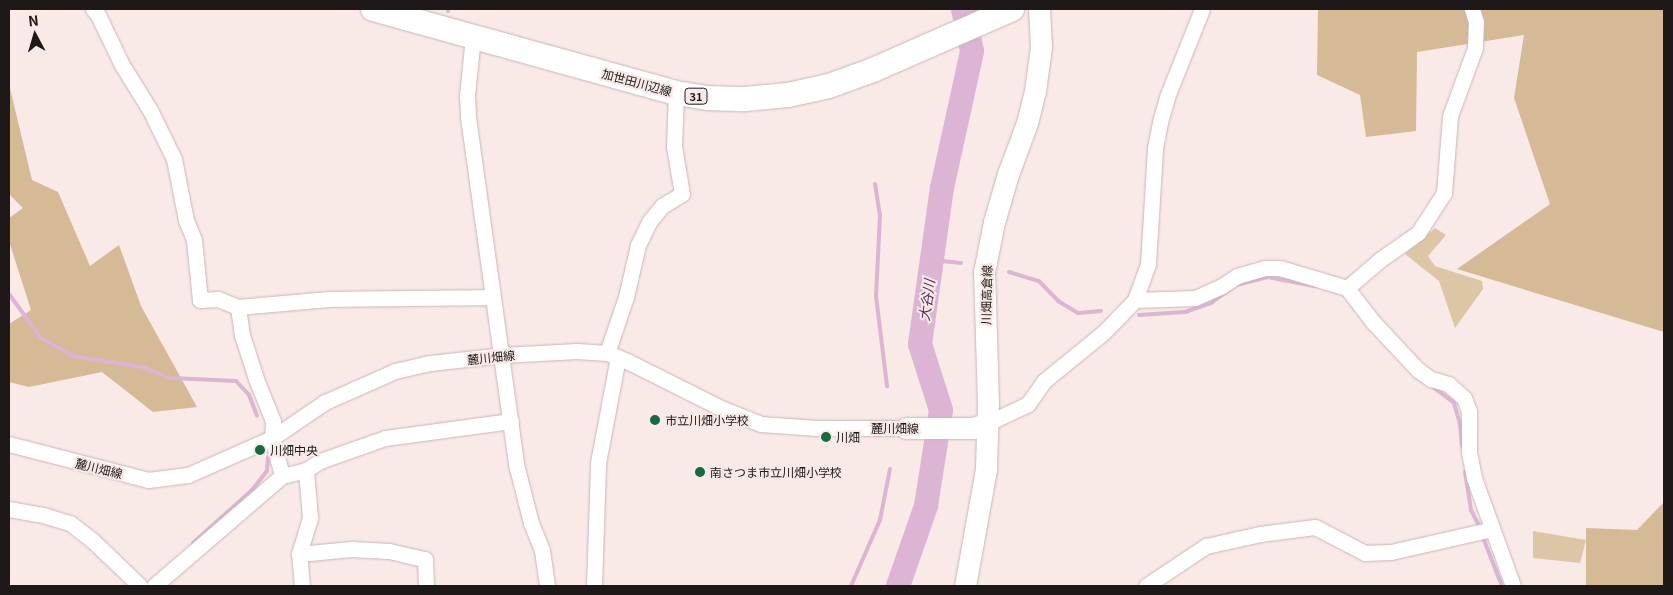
<!DOCTYPE html>
<meta charset="utf-8">
<style>
body{margin:0}
#map{position:relative;width:1673px;height:595px;overflow:hidden;background:#f9e9e7;font-family:Georgia,"Noto Sans JP",serif}
div>[style]{position:absolute}
[style*='--x']{left:calc(var(--x)*1px);top:calc(var(--y)*1px);width:calc(var(--w)*1px);rotate:calc(var(--a)*1deg)}
.green>*{inset:0;background:#ddc6a5}
.forest>*{inset:0;background:#d4ba95}
.stream>*{height:4px;margin:-2px;padding:0 2px;transform-origin:2px;border-radius:2px;background:#dbb5d3}
.river>*{height:24px;margin:-12px;padding:0 12px;transform-origin:12px;border-radius:12px;background:#dbb5d3}
.roads{filter:drop-shadow(0 0 1px #c7b7b5) drop-shadow(0 0 1px #c7b7b5)}
.street>*{height:15px;margin:-7.5px;padding:0 7.5px;transform-origin:7.5px;border-radius:7.5px;background:#fff}
.secondary>*{height:21px;margin:-10.5px;padding:0 10.5px;transform-origin:10.5px;border-radius:10.5px;background:#fff}
.primary>*{height:24px;margin:-12px;padding:0 12px;transform-origin:12px;border-radius:12px;background:#fff}
.dots>*{width:14px;height:14px;translate:-50% -50%;box-sizing:border-box;border:2px solid #f9e9e7;border-radius:50%}
span{translate:-50% -50%;white-space:nowrap;text-align:center;line-height:1.15;-webkit-text-stroke:4px #f9e9e7;paint-order:stroke}
.shield-label span{padding:1px 4px;background:#f9e9e7;border:1px solid;border-radius:4px;-webkit-text-stroke-width:0}
.shield-label{font-size:11px;color:#1e1918;font-weight:700}
.street-label{font-size:12px;color:#1e1918}
.poi-label{font-size:12px;color:#1e1918}
.left{translate:0 -50%;text-align:left}
.water-label{font-size:14px;color:#5a2b52;font-style:italic}
.frame{position:absolute;inset:0;border:10px solid #1e1918;pointer-events:none}
.north{position:absolute;left:10px;top:10px;width:50px;height:50px;-webkit-text-stroke:4px #f9e9e7;paint-order:stroke;rotate:354deg;font-size:14px;font-weight:700;line-height:20px;text-align:center;color:#1e1918}
.north::after{content:'';display:block;margin:auto;width:18px;height:22px;background:#1e1918;clip-path:polygon(50% 0,100% 100%,50% 72%,0 100%)}
</style>
<div id="map">
<div class="green">
<div style="clip-path:polygon(1435px 228px,1446px 235px,1428px 256px,1435px 266px,1482px 281px,1483px 289px,1455px 328px,1439px 281px,1405px 254px)"></div>
<div style="clip-path:polygon(1533px 531px,1586px 540px,1580px 563px,1533px 558px)"></div>
</div>
<div class="forest">
<div style="clip-path:polygon(1318px 9px,1664px 9px,1664px 332px,1457px 269px,1550px 204px,1514px 98px,1524px 35px,1417px 52px,1416px 131px,1366px 137px,1360px 95px,1317px 75px)"></div>
<div style="clip-path:polygon(9px 84px,32px 180px,58px 192px,90px 266px,119px 245px,141px 306px,197px 407px,153px 412px,102px 372px,29px 387px,9px 382px,9px 324px,31px 310px,9px 241px,9px 218px,23px 208px,9px 194px)"></div>
<div style="clip-path:polygon(1664px 502px,1664px 586px,1586px 586px,1586px 528px,1637px 530px)"></div>
</div>
<div class="stream">
<div style="--x:448;--y:9;--w:2;--a:90"></div>
<div style="--x:875;--y:184;--w:31;--a:81"></div>
<div style="--x:880;--y:215;--w:81;--a:92.8"></div>
<div style="--x:876;--y:296;--w:91;--a:83"></div>
<div style="--x:932;--y:260;--w:29;--a:6"></div>
<div style="--x:1009;--y:272;--w:31;--a:17"></div>
<div style="--x:1039;--y:281;--w:28;--a:46"></div>
<div style="--x:1058;--y:301;--w:23;--a:31"></div>
<div style="--x:1078;--y:313;--w:23;--a:-5"></div>
<div style="--x:9;--y:294;--w:54;--a:54"></div>
<div style="--x:41;--y:338;--w:37;--a:29"></div>
<div style="--x:73;--y:356;--w:70;--a:9.1"></div>
<div style="--x:142;--y:367;--w:31;--a:21"></div>
<div style="--x:171;--y:378;--w:65;--a:2.6"></div>
<div style="--x:236;--y:381;--w:19;--a:47"></div>
<div style="--x:249;--y:395;--w:22;--a:69"></div>
<div style="--x:1139;--y:315;--w:46;--a:-3.7"></div>
<div style="--x:1185;--y:312;--w:28;--a:-19"></div>
<div style="--x:1211;--y:303;--w:31;--a:-36"></div>
<div style="--x:1236;--y:285;--w:33;--a:-14"></div>
<div style="--x:1268;--y:277;--w:47;--a:11.1"></div>
<div style="--x:1433;--y:387;--w:26;--a:37"></div>
<div style="--x:1454;--y:403;--w:22;--a:74"></div>
<div style="--x:1460;--y:424;--w:22;--a:85"></div>
<div style="--x:1465;--y:472;--w:38;--a:81"></div>
<div style="--x:1471;--y:510;--w:20;--a:63"></div>
<div style="--x:1482;--y:535;--w:55;--a:68.6"></div>
<div style="--x:193;--y:543;--w:79;--a:-41.9"></div>
<div style="--x:252;--y:490;--w:24;--a:-52"></div>
<div style="--x:267;--y:471;--w:14;--a:-86"></div>
<div style="--x:851;--y:586;--w:72;--a:-66.3"></div>
<div style="--x:880;--y:520;--w:52;--a:-78.9"></div>
</div>
<div class="river">
<div style="--x:898;--y:586;--w:85;--a:-70.7"></div>
<div style="--x:926;--y:506;--w:97;--a:-81.1"></div>
<div style="--x:941;--y:410;--w:69;--a:-107.7"></div>
<div style="--x:920;--y:344;--w:158;--a:-82"></div>
<div style="--x:942;--y:188;--w:140;--a:-77.6"></div>
<div style="--x:972;--y:51;--w:43;--a:-102.1"></div>
</div>
<div class="roads">
<div class="street">
<div style="--x:93;--y:9;--w:8;--a:50"></div>
<div style="--x:98;--y:15;--w:55;--a:64.4"></div>
<div style="--x:122;--y:65;--w:53;--a:58.1"></div>
<div style="--x:150;--y:110;--w:55;--a:63.9"></div>
<div style="--x:174;--y:159;--w:62;--a:78.9"></div>
<div style="--x:186;--y:220;--w:22;--a:68"></div>
<div style="--x:194;--y:240;--w:60;--a:84.3"></div>
<div style="--x:200;--y:300;--w:18;--a:-3"></div>
<div style="--x:218;--y:299;--w:22;--a:22"></div>
<div style="--x:238;--y:307;--w:28;--a:82"></div>
<div style="--x:242;--y:335;--w:46;--a:72.3"></div>
<div style="--x:256;--y:379;--w:45;--a:68"></div>
<div style="--x:273;--y:421;--w:17;--a:93"></div>
<div style="--x:272;--y:438;--w:39;--a:75"></div>
<div style="--x:473;--y:37;--w:58;--a:95.9"></div>
<div style="--x:467;--y:95;--w:22;--a:87"></div>
<div style="--x:468;--y:117;--w:354;--a:82.1"></div>
<div style="--x:517;--y:468;--w:57;--a:75.7"></div>
<div style="--x:531;--y:523;--w:29;--a:68"></div>
<div style="--x:542;--y:550;--w:36;--a:82"></div>
<div style="--x:1347;--y:288;--w:45;--a:-40.5"></div>
<div style="--x:1381;--y:259;--w:45;--a:-35.1"></div>
<div style="--x:1418;--y:233;--w:48;--a:-57"></div>
<div style="--x:1444;--y:193;--w:77;--a:-85.5"></div>
<div style="--x:1450;--y:116;--w:72;--a:-69.8"></div>
<div style="--x:1475;--y:48;--w:26;--a:-88"></div>
<div style="--x:1476;--y:22;--w:14;--a:-107"></div>
<div style="--x:1135;--y:300;--w:60;--a:-1.9"></div>
<div style="--x:1195;--y:298;--w:30;--a:-24"></div>
<div style="--x:1222;--y:286;--w:18;--a:-34"></div>
<div style="--x:1237;--y:276;--w:29;--a:-16"></div>
<div style="--x:1265;--y:268;--w:15;--a:0"></div>
<div style="--x:1280;--y:268;--w:70;--a:16.6"></div>
<div style="--x:1347;--y:288;--w:43;--a:52.6"></div>
<div style="--x:1373;--y:322;--w:66;--a:46.8"></div>
<div style="--x:1418;--y:370;--w:16;--a:35"></div>
<div style="--x:1431;--y:379;--w:18;--a:16"></div>
<div style="--x:1448;--y:384;--w:21;--a:41"></div>
<div style="--x:1464;--y:398;--w:14;--a:69"></div>
<div style="--x:1469;--y:411;--w:41;--a:90"></div>
<div style="--x:1469;--y:452;--w:26;--a:79"></div>
<div style="--x:1474;--y:478;--w:115;--a:70.1"></div>
<div style="--x:238;--y:307;--w:91;--a:-5"></div>
<div style="--x:329;--y:299;--w:164;--a:-0.7"></div>
<div style="--x:607;--y:353;--w:59;--a:-71.3"></div>
<div style="--x:626;--y:297;--w:53;--a:-77"></div>
<div style="--x:638;--y:245;--w:25;--a:-64"></div>
<div style="--x:649;--y:222;--w:21;--a:-51"></div>
<div style="--x:662;--y:206;--w:23;--a:-31"></div>
<div style="--x:682;--y:194;--w:49;--a:-99.5"></div>
<div style="--x:674;--y:146;--w:53;--a:-87.8"></div>
<div style="--x:988;--y:423;--w:44;--a:-25.4"></div>
<div style="--x:1028;--y:404;--w:28;--a:-55"></div>
<div style="--x:1044;--y:381;--w:77;--a:-39.2"></div>
<div style="--x:1104;--y:332;--w:45;--a:-45.9"></div>
<div style="--x:1135;--y:300;--w:38;--a:-70"></div>
<div style="--x:1148;--y:264;--w:116;--a:-86.5"></div>
<div style="--x:1155;--y:148;--w:26;--a:-79"></div>
<div style="--x:1160;--y:122;--w:26;--a:-74"></div>
<div style="--x:1167;--y:97;--w:95;--a:-68.3"></div>
<div style="--x:9;--y:444;--w:144;--a:14.5"></div>
<div style="--x:148;--y:480;--w:40;--a:-7.1"></div>
<div style="--x:188;--y:475;--w:92;--a:-23.8"></div>
<div style="--x:272;--y:438;--w:64;--a:-34.2"></div>
<div style="--x:325;--y:402;--w:77;--a:-23.9"></div>
<div style="--x:395;--y:371;--w:36;--a:-13"></div>
<div style="--x:430;--y:363;--w:72;--a:-6.3"></div>
<div style="--x:502;--y:355;--w:75;--a:-3.1"></div>
<div style="--x:577;--y:351;--w:30;--a:4"></div>
<div style="--x:607;--y:353;--w:22;--a:22"></div>
<div style="--x:627;--y:361;--w:105;--a:26.6"></div>
<div style="--x:721;--y:408;--w:43;--a:21.8"></div>
<div style="--x:761;--y:424;--w:56;--a:4.1"></div>
<div style="--x:817;--y:428;--w:89;--a:0"></div>
<div style="--x:9;--y:509;--w:35;--a:10"></div>
<div style="--x:43;--y:515;--w:28;--a:17"></div>
<div style="--x:70;--y:523;--w:28;--a:38"></div>
<div style="--x:92;--y:540;--w:66;--a:43.8"></div>
<div style="--x:299;--y:554;--w:52;--a:-5.5"></div>
<div style="--x:351;--y:549;--w:38;--a:3"></div>
<div style="--x:389;--y:551;--w:37;--a:13"></div>
<div style="--x:425;--y:559;--w:27;--a:88"></div>
<div style="--x:154;--y:586;--w:169;--a:-40.7"></div>
<div style="--x:282;--y:476;--w:25;--a:-14"></div>
<div style="--x:306;--y:470;--w:17;--a:-33"></div>
<div style="--x:320;--y:461;--w:69;--a:-19.5"></div>
<div style="--x:385;--y:438;--w:127;--a:-7.7"></div>
<div style="--x:302;--y:586;--w:32;--a:-95"></div>
<div style="--x:299;--y:554;--w:39;--a:-73"></div>
<div style="--x:310;--y:517;--w:47;--a:-94.9"></div>
<div style="--x:594;--y:586;--w:123;--a:-88.1"></div>
<div style="--x:598;--y:463;--w:108;--a:-79.3"></div>
<div style="--x:1146;--y:586;--w:72;--a:-33.7"></div>
<div style="--x:1206;--y:546;--w:55;--a:-12.5"></div>
<div style="--x:1260;--y:534;--w:55;--a:-7.3"></div>
<div style="--x:1315;--y:527;--w:56;--a:27.5"></div>
<div style="--x:1365;--y:553;--w:26;--a:-2"></div>
<div style="--x:1391;--y:552;--w:104;--a:-12.8"></div>
</div>
<div class="secondary">
<div style="--x:906;--y:428;--w:67;--a:0"></div>
<div style="--x:973;--y:428;--w:16;--a:-18"></div>
<div style="--x:965;--y:586;--w:119;--a:-79.8"></div>
<div style="--x:986;--y:469;--w:66;--a:-88.3"></div>
<div style="--x:988;--y:403;--w:131;--a:-91.7"></div>
<div style="--x:984;--y:272;--w:51;--a:-78.7"></div>
<div style="--x:994;--y:222;--w:50;--a:-73.7"></div>
<div style="--x:1008;--y:174;--w:54;--a:-69.6"></div>
<div style="--x:1027;--y:123;--w:33;--a:-76"></div>
<div style="--x:1035;--y:91;--w:44;--a:-82.2"></div>
<div style="--x:1041;--y:47;--w:38;--a:-93"></div>
</div>
<div class="primary">
<div style="--x:373;--y:9;--w:314;--a:15.5"></div>
<div style="--x:676;--y:93;--w:32;--a:9"></div>
<div style="--x:708;--y:98;--w:37;--a:2"></div>
<div style="--x:745;--y:99;--w:43;--a:-5.3"></div>
<div style="--x:788;--y:95;--w:42;--a:-12.4"></div>
<div style="--x:829;--y:86;--w:47;--a:-20"></div>
<div style="--x:873;--y:70;--w:152;--a:-23.7"></div>
</div>
</div>
<div class="dots">
<div style="left:655px;top:420px;background:#126c3f"></div>
<div style="left:826px;top:437px;background:#126c3f"></div>
<div style="left:260px;top:450px;background:#126c3f"></div>
<div style="left:700px;top:472px;background:#126c3f"></div>
</div>
<div class="shield-label">
<span style="left:696px;top:96px">31</span>
</div>
<div class="street-label">
<span style="left:637px;top:82px;rotate:15deg">加世田川辺線</span>
<span style="left:986px;top:295px;rotate:-89deg">川畑高倉線</span>
<span style="left:491px;top:357px;rotate:-6deg">麓川畑線</span>
<span style="left:895px;top:428px">麓川畑線</span>
<span style="left:99px;top:468px;rotate:14deg">麓川畑線</span>
</div>
<div class="poi-label">
<span class="left" style="left:665px;top:420px">市立川畑小学校</span>
<span class="left" style="left:836px;top:437px">川畑</span>
<span class="left" style="left:270px;top:450px">川畑中央</span>
<span class="left" style="left:710px;top:472px">南さつま市立川畑小学校</span>
</div>
<div class="water-label">
<span style="left:926px;top:300px;rotate:-82deg">大谷川</span>
</div>
<div class="frame"></div>
<div class="north">N</div>
</div>
